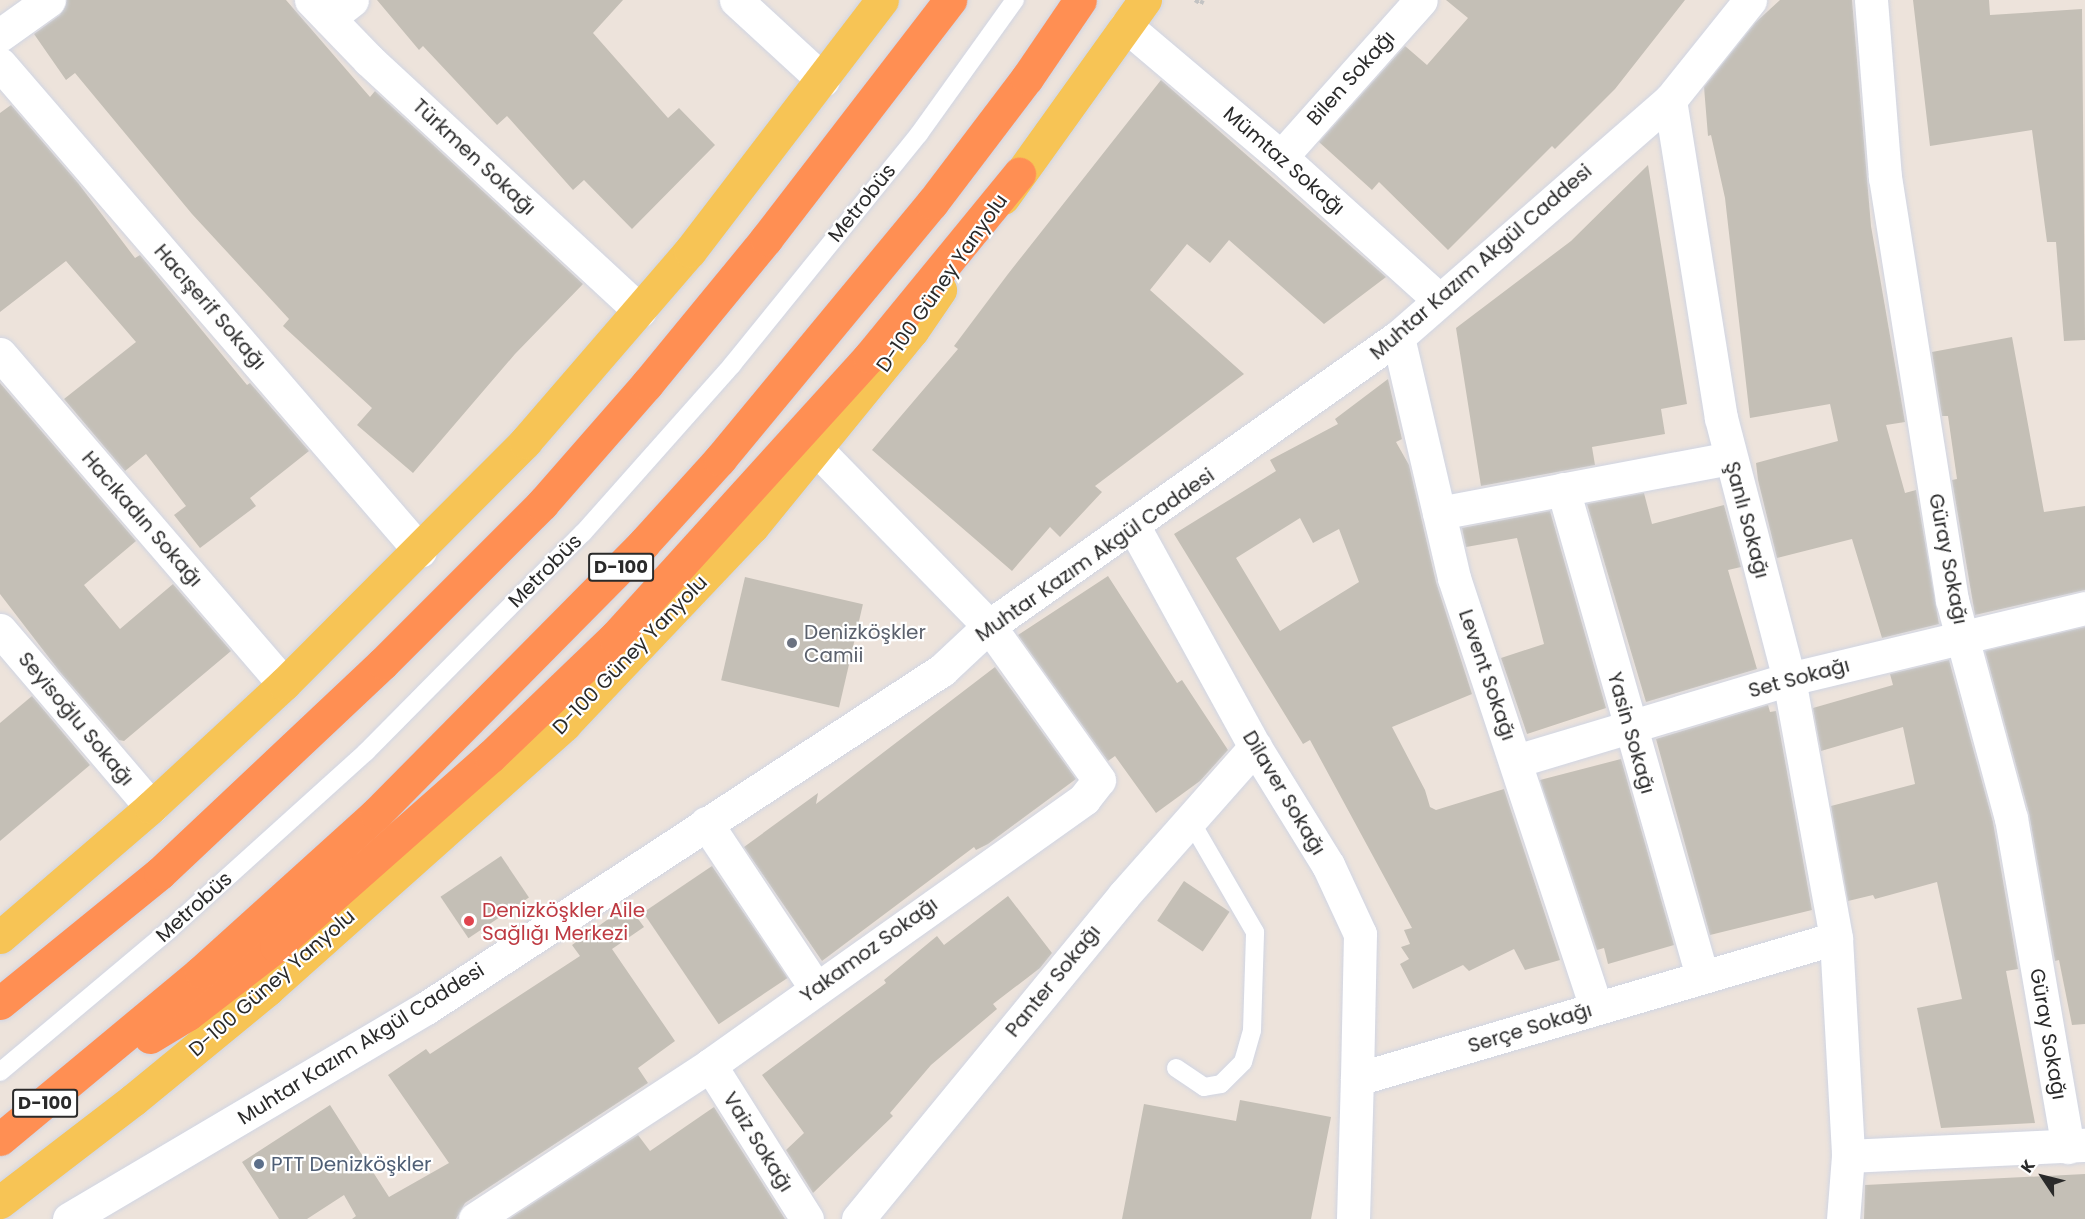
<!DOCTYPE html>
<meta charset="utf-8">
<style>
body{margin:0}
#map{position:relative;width:2085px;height:1219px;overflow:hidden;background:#ede3db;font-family:Poppins,sans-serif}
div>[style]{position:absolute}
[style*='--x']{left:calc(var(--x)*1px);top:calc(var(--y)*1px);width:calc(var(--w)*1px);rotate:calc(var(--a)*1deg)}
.building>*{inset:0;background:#c4bfb6;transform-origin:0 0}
.path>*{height:4px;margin-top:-2px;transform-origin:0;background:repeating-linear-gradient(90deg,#c3c3c3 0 4.5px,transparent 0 7.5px)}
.roads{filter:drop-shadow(0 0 2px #d0d5e3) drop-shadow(0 0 2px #d0d5e3)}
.lane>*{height:18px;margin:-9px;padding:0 9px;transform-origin:9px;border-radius:9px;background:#fff}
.street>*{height:33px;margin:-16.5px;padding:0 16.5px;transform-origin:16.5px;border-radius:16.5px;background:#fff}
.secondary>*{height:33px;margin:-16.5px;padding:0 16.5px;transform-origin:16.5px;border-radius:16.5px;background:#fff}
.primary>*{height:33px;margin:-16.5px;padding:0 16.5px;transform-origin:16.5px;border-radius:16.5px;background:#f7c455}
.highway>*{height:33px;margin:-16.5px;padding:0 16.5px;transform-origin:16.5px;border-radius:16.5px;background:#ff8f53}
.dots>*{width:16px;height:16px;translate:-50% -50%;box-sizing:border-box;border:3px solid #fff;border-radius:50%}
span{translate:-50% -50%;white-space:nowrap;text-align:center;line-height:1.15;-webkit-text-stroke:4.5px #fff;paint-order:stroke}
.shield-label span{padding:2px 4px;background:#fff;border:2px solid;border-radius:4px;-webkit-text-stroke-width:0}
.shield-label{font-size:18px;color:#2a2a2a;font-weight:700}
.street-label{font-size:20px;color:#2a2a2a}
.worship-label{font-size:20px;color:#5b616d}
.left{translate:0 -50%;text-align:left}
.health-label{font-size:20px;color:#be3a42}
.service-label{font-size:20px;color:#4e5e75}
.north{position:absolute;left:2013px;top:1147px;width:60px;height:60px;-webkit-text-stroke:4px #fff;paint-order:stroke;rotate:305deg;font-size:16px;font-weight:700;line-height:24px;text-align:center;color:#2a2a2a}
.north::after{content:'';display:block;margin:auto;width:21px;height:27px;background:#2a2a2a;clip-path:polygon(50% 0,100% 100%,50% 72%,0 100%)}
</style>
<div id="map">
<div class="building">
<div style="clip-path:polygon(67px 0,286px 0,370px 97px,375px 91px,583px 284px,515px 354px,413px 473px,357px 425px,372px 408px,283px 326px,289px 319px,192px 214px,75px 73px,66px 80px,34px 34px,60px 15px)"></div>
<div style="clip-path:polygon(377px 0,623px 0,593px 33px,668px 118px,679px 108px,715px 145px,632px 229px,584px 180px,573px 190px,507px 116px,497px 125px,423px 46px,419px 50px)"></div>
<div style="clip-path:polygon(1446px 0,1685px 0,1615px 89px,1555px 149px,1552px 146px,1448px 250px,1379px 182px,1372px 190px,1319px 142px,1405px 46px,1427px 65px,1468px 18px)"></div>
<div style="clip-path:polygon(1780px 0,1852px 0,1871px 226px,1905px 422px,1886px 425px,1905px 493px,1916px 490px,1939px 624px,1882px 638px,1852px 539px,1777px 558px,1758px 480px,1756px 463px,1838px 441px,1830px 404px,1750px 418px,1725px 198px,1711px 135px,1708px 136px,1704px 87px,1756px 22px)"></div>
<div style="clip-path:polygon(1913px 0,1989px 0,1990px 15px,2082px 9px,2085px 340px,2064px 341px,2056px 242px,2047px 242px,2032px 130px,1930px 146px)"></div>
<div style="clip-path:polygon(1161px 80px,1386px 277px,1324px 324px,1229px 240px,1210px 263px,1187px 244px,1150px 290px,1244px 374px,1095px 486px,1102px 492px,1060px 537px,1050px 527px,1012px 571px,872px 450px,958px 349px,954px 346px,1008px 274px)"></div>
<div style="clip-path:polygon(11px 105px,78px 183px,135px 258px,140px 255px,247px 385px,250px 383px,309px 451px,250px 498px,256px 506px,200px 548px,174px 515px,186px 506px,146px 454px,125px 471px,64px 399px,136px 342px,66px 261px,0 312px,0 113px)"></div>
<div style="clip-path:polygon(1648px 165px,1687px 404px,1661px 409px,1665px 434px,1592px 447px,1595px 465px,1481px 486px,1456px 328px,1571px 241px)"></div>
<div style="clip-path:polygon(2012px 337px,2044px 512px,2085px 506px,2085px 590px,1975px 615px,1952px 480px,1957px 479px,1948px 416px,1942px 416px,1932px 352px)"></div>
<div style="clip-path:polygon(evenodd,1388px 379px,1402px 439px,1396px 442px,1409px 465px,1436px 582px,1472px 694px,1392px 727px,1425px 790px,1430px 807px,1436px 810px,1504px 789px,1560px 960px,1525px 970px,1514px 949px,1469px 971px,1463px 965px,1413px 989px,1400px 964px,1409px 959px,1401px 947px,1410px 944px,1404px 930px,1412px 928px,1310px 740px,1303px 744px,1174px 534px,1276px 471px,1270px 460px,1338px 424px,1335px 419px,1388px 379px,1300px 518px,1313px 543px,1339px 529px,1359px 582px,1280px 631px,1236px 558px,1300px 518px)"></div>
<div style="clip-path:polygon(0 383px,136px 541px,84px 585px,120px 629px,173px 584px,231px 651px,124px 741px,119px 740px,60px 672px,0 594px)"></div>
<div style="clip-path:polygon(1644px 493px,1652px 524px,1724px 505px,1741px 567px,1728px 570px,1757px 669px,1646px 702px,1587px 504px)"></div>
<div style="clip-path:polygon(1550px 511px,1606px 708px,1527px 734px,1501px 658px,1544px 644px,1517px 538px,1466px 547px,1462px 528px)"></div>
<div style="clip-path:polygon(1108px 576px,1177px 683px,1182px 680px,1228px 750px,1200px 781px,1156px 813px,1115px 756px,1108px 761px,1018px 635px)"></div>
<div style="left:745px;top:577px;width:121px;height:106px;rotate:13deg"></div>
<div style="clip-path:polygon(2085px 627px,2085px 1024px,2072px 1025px,2059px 960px,2055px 961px,2029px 813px,1985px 651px)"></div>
<div style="clip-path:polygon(1949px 660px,1993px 822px,2018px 969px,2006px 971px,2035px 1123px,1941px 1128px,1917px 1008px,1962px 999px,1937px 882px,1875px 899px,1873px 895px,1848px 901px,1831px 806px,1915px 784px,1903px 727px,1821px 751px,1813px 708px,1893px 685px,1890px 674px)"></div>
<div style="clip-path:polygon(995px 667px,1076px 779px,988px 844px,976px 850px,974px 847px,822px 961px,744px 847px,818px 793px,816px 804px)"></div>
<div style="clip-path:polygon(32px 696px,90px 765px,0 841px,0 723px)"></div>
<div style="clip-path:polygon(1768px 705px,1770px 712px,1776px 711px,1812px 910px,1710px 935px,1656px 739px)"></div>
<div style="clip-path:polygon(1621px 759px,1674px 945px,1608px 964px,1604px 948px,1597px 950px,1540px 780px)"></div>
<div style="left:501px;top:856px;width:50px;height:73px;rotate:56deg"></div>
<div style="left:712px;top:866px;width:135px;height:83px;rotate:56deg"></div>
<div style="left:1184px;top:881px;width:55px;height:48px;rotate:34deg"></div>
<div style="clip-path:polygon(1008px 896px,1052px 953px,1040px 968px,993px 1004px,997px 1009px,931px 1065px,890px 1113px,893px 1116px,813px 1193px,786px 1150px,804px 1133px,762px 1075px,886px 983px,884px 980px,937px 936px,944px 945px)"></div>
<div style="clip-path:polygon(628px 905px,644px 927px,612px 949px,675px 1041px,638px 1068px,648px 1083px,465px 1203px,456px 1219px,352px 1219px,356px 1216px,344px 1195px,307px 1219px,279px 1219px,242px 1162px,330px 1105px,389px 1197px,449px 1163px,388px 1075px,426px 1049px,430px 1054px,580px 956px,572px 945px)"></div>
<div style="clip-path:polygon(1240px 1100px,1331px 1117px,1311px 1219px,1122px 1219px,1144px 1104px,1236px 1121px)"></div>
<div style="clip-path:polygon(714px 1107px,785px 1219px,509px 1219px,638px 1135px,650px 1151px)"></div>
<div style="clip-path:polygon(2085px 1174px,2085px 1219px,1864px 1219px,1865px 1185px)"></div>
</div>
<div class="path">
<div style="--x:1195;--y:0;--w:7;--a:34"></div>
<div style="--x:1201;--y:4;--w:4;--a:-63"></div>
</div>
<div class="roads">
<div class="lane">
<div style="--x:1176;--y:1068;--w:34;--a:34"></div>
<div style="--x:1204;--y:1087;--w:17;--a:-10"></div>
<div style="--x:1221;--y:1084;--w:31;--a:-45"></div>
<div style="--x:1243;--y:1062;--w:33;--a:-74"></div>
<div style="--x:1252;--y:1030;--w:98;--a:-88.2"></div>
<div style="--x:1255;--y:932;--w:129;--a:-120.1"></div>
<div style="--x:0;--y:1072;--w:221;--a:-40"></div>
<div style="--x:169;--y:930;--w:266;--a:-42.1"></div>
<div style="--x:366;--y:752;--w:308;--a:-45.3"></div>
<div style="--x:583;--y:533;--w:225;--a:-48.4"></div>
<div style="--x:732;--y:365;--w:297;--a:-51"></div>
<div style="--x:919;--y:134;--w:165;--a:-54.4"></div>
</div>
<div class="street">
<div style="--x:311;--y:0;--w:83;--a:46"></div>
<div style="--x:369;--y:60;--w:369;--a:42.8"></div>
<div style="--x:736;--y:0;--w:118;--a:42.6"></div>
<div style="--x:1871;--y:0;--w:178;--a:85.5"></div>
<div style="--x:1885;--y:177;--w:428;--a:81"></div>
<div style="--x:1952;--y:600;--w:226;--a:74.9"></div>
<div style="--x:2011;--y:818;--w:334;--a:80.2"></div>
<div style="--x:329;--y:18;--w:29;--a:-38"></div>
<div style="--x:1126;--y:26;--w:203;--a:40.2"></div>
<div style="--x:1281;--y:157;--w:213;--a:42.1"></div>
<div style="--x:0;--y:35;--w:60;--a:-35.5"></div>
<div style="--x:0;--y:64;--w:643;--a:49.22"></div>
<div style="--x:1670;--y:100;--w:322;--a:80.9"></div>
<div style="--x:1721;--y:418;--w:270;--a:75.4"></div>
<div style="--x:1789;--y:679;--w:263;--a:79.7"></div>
<div style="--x:1836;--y:938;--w:218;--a:86.8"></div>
<div style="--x:1848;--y:1156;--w:63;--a:94.5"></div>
<div style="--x:1281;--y:157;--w:210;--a:-48.3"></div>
<div style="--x:1398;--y:337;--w:247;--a:76.9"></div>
<div style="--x:1454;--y:578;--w:453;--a:71.7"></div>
<div style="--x:0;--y:354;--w:435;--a:49.3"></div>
<div style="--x:1563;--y:489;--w:506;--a:74.07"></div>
<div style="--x:1439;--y:513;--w:297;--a:-10.7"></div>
<div style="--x:1134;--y:527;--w:251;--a:61.2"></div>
<div style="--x:1255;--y:747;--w:139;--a:58.3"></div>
<div style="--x:1328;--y:865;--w:76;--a:65.1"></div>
<div style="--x:1360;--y:934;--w:145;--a:91.2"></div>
<div style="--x:0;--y:630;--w:233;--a:49.5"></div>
<div style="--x:1516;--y:761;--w:285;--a:-16.7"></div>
<div style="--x:1789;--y:679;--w:304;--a:-13.5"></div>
<div style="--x:706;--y:823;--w:197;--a:56.4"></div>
<div style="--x:710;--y:1065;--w:182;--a:57.8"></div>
<div style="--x:1848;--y:1156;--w:237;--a:-2.7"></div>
<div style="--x:475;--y:1219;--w:281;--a:-33.2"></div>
<div style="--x:710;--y:1065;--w:459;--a:-35.4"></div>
<div style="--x:1084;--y:799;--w:24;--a:-52"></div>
<div style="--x:1099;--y:780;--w:189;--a:-125.5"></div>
<div style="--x:989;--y:626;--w:246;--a:-134.3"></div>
<div style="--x:858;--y:1219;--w:419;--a:-50.6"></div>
<div style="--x:1124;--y:895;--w:198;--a:-48.5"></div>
<div style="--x:1353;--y:1219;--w:140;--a:-88.4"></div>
<div style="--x:1357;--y:1079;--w:499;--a:-16.4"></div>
</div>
<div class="secondary">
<div style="--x:69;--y:1219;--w:415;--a:-30.6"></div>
<div style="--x:426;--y:1008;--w:617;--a:-33.23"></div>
<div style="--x:942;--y:670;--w:64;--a:-43.1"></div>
<div style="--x:989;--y:626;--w:501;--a:-35.25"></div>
<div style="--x:1398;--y:337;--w:361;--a:-41.1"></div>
<div style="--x:1670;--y:100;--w:128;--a:-51.3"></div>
</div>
<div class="primary">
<div style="--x:1003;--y:198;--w:244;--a:-54.4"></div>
<div style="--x:0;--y:937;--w:199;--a:-40.7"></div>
<div style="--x:151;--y:807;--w:181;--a:-42.8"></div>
<div style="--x:284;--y:684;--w:342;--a:-45.1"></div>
<div style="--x:525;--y:442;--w:252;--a:-49.2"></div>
<div style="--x:690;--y:251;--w:316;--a:-52.6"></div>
<div style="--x:0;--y:1202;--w:168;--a:-37.5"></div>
<div style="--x:133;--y:1100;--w:175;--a:-39.4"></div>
<div style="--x:268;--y:989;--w:397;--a:-41.7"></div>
<div style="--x:564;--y:725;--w:273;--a:-46.5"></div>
<div style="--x:752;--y:527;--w:253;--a:-50.8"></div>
<div style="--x:912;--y:331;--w:50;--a:-55.7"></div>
</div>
<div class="highway">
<div style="--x:0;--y:1003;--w:206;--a:-39.1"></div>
<div style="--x:160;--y:873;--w:306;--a:-43.3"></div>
<div style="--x:383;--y:663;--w:225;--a:-45"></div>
<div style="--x:542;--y:504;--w:159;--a:-48.8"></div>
<div style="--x:647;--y:384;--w:188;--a:-50.6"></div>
<div style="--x:766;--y:239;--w:302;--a:-52.4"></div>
<div style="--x:150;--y:1037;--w:44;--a:-31.2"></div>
<div style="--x:188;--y:1014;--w:111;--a:-37.7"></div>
<div style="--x:276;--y:946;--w:287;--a:-41.5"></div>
<div style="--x:491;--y:756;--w:172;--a:-43.8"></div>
<div style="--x:615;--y:637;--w:378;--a:-47.8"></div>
<div style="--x:869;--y:357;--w:237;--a:-50.7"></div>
<div style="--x:0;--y:1139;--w:261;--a:-39.7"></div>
<div style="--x:201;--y:972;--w:236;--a:-42.1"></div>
<div style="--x:376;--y:814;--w:380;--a:-45.3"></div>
<div style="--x:643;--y:544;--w:115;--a:-47.8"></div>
<div style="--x:720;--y:459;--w:332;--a:-50.4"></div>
<div style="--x:932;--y:203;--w:157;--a:-52.8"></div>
<div style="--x:1027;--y:78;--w:94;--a:-55.8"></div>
</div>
</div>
<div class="dots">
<div style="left:792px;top:643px;background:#6b7280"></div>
<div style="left:469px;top:921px;background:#e0444e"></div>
<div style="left:259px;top:1164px;background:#5c6f8a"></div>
</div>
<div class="shield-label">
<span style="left:621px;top:567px">D-100</span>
<span style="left:45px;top:1103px">D-100</span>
</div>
<div class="street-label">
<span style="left:1351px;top:78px;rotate:-48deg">Bilen Sokağı</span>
<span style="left:474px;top:157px;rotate:43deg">Türkmen Sokağı</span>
<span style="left:1284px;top:161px;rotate:41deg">Mümtaz Sokağı</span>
<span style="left:862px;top:203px;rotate:-51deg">Metrobüs</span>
<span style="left:1481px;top:262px;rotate:-41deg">Muhtar Kazım Akgül Caddesi</span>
<span style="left:942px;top:283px;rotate:-55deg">D-100 Güney Yanyolu</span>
<span style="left:210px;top:307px;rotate:49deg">Hacışerif Sokağı</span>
<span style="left:142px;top:519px;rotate:49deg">Hacıkadın Sokağı</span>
<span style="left:1747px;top:520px;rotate:75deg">Şanlı Sokağı</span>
<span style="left:1095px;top:555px;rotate:-35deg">Muhtar Kazım Akgül Caddesi</span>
<span style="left:1948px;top:559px;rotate:79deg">Güray Sokağı</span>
<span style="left:545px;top:571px;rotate:-45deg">Metrobüs</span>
<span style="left:630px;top:655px;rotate:-46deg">D-100 Güney Yanyolu</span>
<span style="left:1487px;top:675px;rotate:71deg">Levent Sokağı</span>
<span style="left:1799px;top:678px;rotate:-15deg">Set Sokağı</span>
<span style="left:76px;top:719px;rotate:50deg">Seyisoğlu Sokağı</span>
<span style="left:1631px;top:733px;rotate:74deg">Yasin Sokağı</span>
<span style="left:1284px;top:793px;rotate:59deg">Dilaver Sokağı</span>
<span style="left:194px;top:907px;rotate:-42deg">Metrobüs</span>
<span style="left:869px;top:950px;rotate:-36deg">Yakamoz Sokağı</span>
<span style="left:1053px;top:981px;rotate:-51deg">Panter Sokağı</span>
<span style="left:272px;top:983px;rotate:-41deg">D-100 Güney Yanyolu</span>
<span style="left:1530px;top:1028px;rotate:-17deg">Serçe Sokağı</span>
<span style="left:2048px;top:1034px;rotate:80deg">Güray Sokağı</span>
<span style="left:361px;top:1044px;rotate:-32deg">Muhtar Kazım Akgül Caddesi</span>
<span style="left:758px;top:1142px;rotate:58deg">Vaiz Sokağı</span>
</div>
<div class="worship-label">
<span class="left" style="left:804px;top:644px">Denizköşkler<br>Camii</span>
</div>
<div class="health-label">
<span class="left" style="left:482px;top:922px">Denizköşkler Aile<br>Sağlığı Merkezi</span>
</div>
<div class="service-label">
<span class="left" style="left:271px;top:1164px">PTT Denizköşkler</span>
</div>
<div class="north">K</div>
</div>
